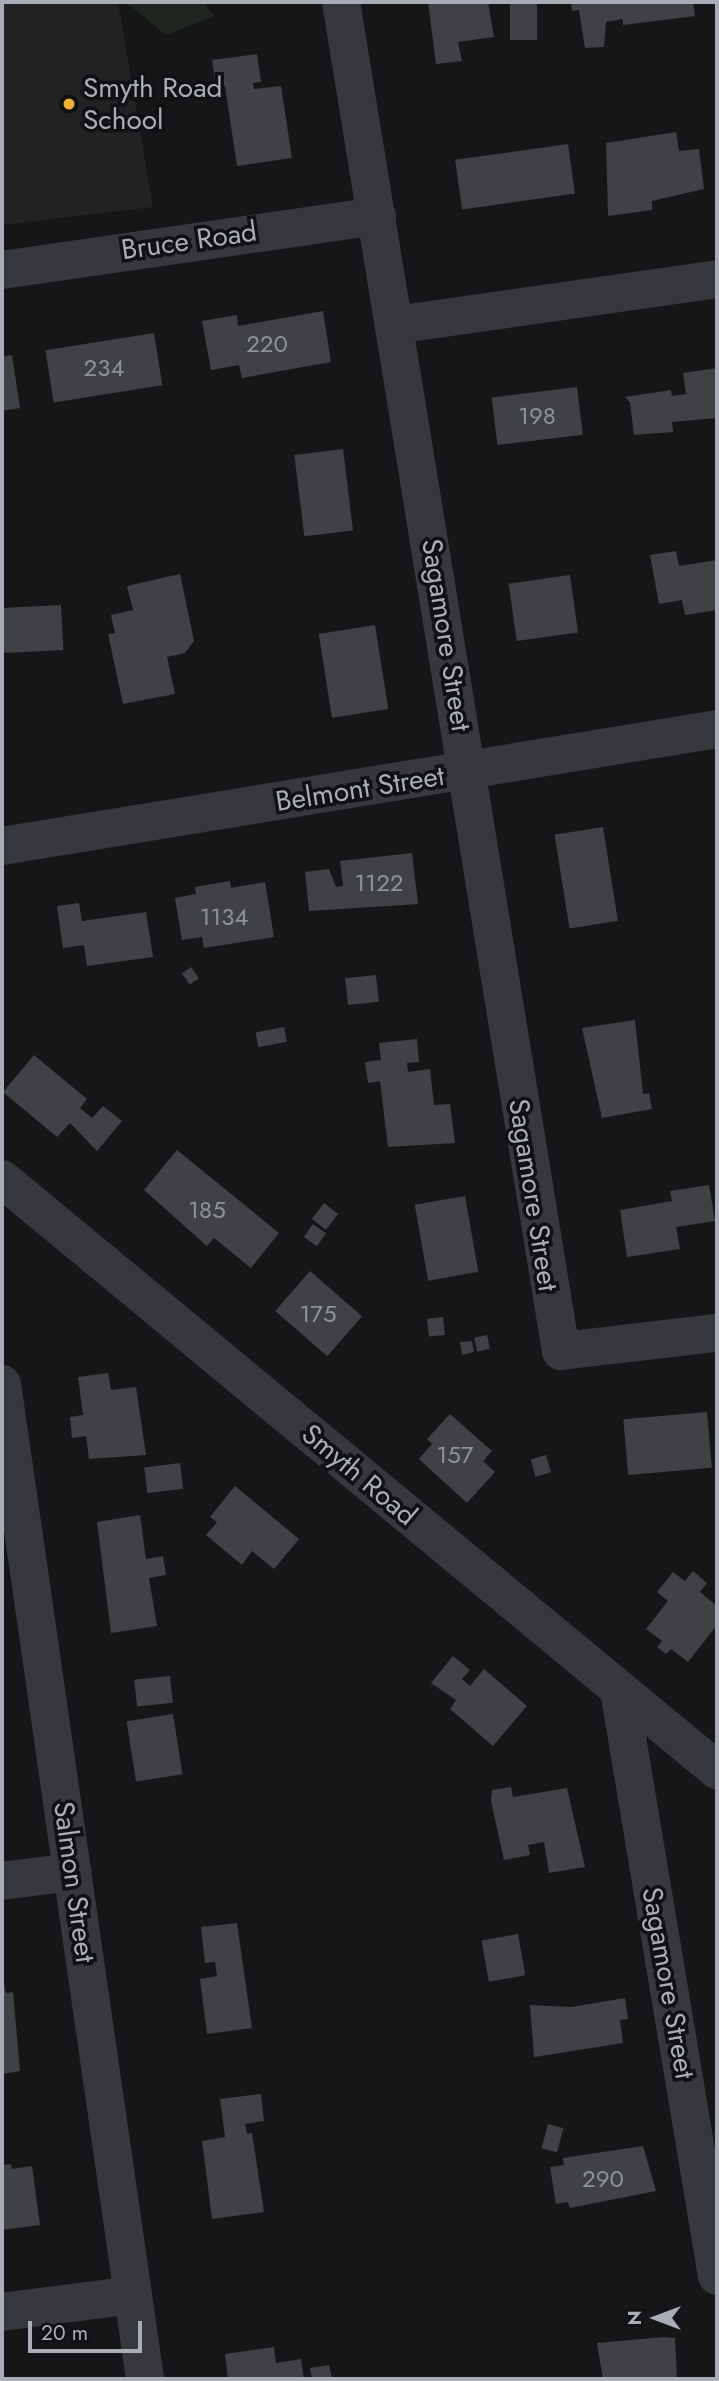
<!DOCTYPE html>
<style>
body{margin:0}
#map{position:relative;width:719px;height:2381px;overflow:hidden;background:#161618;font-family:Jost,sans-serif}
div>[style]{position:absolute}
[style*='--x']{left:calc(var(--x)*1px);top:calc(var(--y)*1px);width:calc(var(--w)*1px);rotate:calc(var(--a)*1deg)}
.built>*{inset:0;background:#222225}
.green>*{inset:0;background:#1e261f}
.building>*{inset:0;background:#404145;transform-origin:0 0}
.minor>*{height:38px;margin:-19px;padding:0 19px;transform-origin:19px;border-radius:19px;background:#37383d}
.dots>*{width:19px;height:19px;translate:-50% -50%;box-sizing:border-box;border:4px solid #111113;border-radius:50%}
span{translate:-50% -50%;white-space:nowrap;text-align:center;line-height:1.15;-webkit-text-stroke:7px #111113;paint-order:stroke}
.number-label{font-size:24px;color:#8e929b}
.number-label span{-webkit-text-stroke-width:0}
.poi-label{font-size:28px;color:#a8adb8}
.left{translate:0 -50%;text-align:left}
.street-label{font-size:28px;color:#a8adb8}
.frame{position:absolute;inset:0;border:4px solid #a8adb8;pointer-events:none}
.north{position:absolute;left:621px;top:2283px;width:70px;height:70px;-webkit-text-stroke:5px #111113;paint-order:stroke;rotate:270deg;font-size:19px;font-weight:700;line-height:28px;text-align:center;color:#a8adb8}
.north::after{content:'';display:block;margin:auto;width:24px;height:32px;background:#a8adb8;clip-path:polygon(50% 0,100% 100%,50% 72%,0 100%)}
.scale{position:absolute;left:28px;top:2321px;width:114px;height:32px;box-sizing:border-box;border:4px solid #a8adb8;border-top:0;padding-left:9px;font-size:21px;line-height:24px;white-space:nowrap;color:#a8adb8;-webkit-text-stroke:5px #111113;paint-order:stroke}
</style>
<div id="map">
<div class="built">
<div style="clip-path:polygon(2px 2px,118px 2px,153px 207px,2px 225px)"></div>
</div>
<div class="green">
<div style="clip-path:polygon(125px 2px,203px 2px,214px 16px,166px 35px)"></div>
</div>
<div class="building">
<div style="clip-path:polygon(428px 2px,488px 2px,494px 37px,458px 42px,462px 61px,436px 64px)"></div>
<div style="left:510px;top:2px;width:27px;height:38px"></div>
<div style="clip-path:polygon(571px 2px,693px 2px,695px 16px,623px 25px,623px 19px,606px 22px,604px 47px,585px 48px,579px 10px,572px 11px)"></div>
<div style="clip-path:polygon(257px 54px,261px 82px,253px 83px,254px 89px,281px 86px,292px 158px,237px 166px,225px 86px,216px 87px,212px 60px)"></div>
<div style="clip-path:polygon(676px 132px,679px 151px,699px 149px,704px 189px,652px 201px,652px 210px,608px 216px,606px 143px)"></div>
<div style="left:568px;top:144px;width:50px;height:114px;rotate:82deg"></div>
<div style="clip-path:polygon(323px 311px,331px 362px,242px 378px,239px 365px,211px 370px,202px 321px,237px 315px,238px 326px)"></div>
<div style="left:154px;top:333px;width:53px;height:110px;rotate:81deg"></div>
<div style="clip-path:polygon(12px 355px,20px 408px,2px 411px,2px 357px)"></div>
<div style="clip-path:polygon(717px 368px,717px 418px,672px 422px,673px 432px,634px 435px,630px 402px,625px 397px,671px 390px,672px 396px,686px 394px,683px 373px)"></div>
<div style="left:577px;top:387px;width:48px;height:86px;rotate:83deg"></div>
<div style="left:343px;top:449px;width:82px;height:49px;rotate:83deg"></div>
<div style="clip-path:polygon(676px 551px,679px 566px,717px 560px,717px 610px,685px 615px,682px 600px,659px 604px,650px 555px)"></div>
<div style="clip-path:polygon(180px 574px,194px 641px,185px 653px,167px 657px,175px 694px,123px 704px,108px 634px,115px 633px,111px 615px,133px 610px,127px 586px)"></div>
<div style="left:570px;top:575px;width:58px;height:62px;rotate:82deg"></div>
<div style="left:61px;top:605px;width:45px;height:59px;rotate:87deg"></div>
<div style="left:375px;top:625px;width:85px;height:57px;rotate:81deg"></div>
<div style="left:603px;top:827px;width:95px;height:49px;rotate:81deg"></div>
<div style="clip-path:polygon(412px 853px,418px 904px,309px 911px,305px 872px,329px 869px,336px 887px,343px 886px,340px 861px)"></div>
<div style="clip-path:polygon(230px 881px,231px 888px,265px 882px,274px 937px,204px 948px,202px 937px,182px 940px,175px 898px,196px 894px,195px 887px)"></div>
<div style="clip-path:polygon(79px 903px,82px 921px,146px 912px,153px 957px,87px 966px,84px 945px,63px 948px,57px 906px)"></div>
<div style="left:191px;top:967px;width:14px;height:11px;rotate:56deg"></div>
<div style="left:376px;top:975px;width:27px;height:31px;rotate:84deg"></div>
<div style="clip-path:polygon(635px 1020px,643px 1094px,649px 1093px,652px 1109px,602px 1118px,582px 1028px)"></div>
<div style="left:284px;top:1027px;width:15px;height:29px;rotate:79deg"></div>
<div style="clip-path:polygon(417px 1039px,419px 1062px,407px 1063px,408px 1072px,430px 1069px,434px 1105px,450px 1104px,455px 1143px,388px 1147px,380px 1081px,368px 1083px,365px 1062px,381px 1060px,379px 1043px)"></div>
<div style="clip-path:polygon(34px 1055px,87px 1099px,80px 1108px,92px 1118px,103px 1106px,122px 1121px,97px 1151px,70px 1123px,57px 1137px,3px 1092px)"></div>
<div style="clip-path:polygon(177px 1150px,279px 1233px,251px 1268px,214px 1238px,207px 1246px,144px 1190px)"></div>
<div style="clip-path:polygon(709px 1185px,715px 1221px,676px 1227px,680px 1249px,627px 1257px,620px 1210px,672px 1201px,670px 1191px)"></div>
<div style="left:465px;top:1196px;width:77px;height:51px;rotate:80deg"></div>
<div style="left:324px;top:1203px;width:18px;height:20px;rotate:38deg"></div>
<div style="left:313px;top:1224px;width:16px;height:16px;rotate:35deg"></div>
<div style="left:310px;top:1271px;width:69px;height:53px;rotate:41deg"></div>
<div style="left:443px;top:1317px;width:18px;height:16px;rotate:84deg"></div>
<div style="left:487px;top:1335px;width:14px;height:13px;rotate:78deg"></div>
<div style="clip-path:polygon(472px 1341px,474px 1352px,462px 1355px,460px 1342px)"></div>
<div style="clip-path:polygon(108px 1373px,111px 1390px,136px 1387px,146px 1455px,89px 1459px,86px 1436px,72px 1438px,70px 1417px,83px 1415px,78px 1377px)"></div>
<div style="left:707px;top:1412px;width:56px;height:84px;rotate:85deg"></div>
<div style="clip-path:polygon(450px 1414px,492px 1451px,483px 1461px,495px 1472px,467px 1503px,419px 1459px,432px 1444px,427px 1439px)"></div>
<div style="left:546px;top:1455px;width:18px;height:16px;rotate:74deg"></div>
<div style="left:180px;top:1463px;width:26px;height:36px;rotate:83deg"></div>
<div style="clip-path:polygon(235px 1486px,299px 1539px,274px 1569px,252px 1551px,242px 1565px,206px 1535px,217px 1522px,210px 1517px)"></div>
<div style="clip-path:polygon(140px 1515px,146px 1559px,163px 1556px,166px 1575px,149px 1578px,157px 1626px,111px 1633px,97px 1522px)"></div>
<div style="clip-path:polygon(693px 1571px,707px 1583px,700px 1592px,717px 1606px,717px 1625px,688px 1662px,671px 1649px,666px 1654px,657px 1647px,662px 1641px,646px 1629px,668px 1601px,657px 1592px,673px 1572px,685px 1581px)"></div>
<div style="clip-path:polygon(453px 1656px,470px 1670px,462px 1679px,470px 1686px,484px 1669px,527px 1706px,493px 1746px,450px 1709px,456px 1700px,431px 1683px)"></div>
<div style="left:170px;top:1676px;width:27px;height:36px;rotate:84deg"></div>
<div style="left:173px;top:1714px;width:61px;height:47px;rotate:81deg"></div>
<div style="clip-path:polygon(511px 1787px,513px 1797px,567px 1788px,585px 1867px,549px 1873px,544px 1842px,528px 1845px,530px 1855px,504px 1860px,491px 1801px,492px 1790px)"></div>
<div style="clip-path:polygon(237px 1923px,252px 2028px,207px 2034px,200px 1979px,217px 1976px,215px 1962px,205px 1963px,201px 1927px)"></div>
<div style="left:518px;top:1934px;width:42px;height:37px;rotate:80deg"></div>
<div style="clip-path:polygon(2px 1974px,6px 1993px,13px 1992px,20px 2071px,2px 2074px)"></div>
<div style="clip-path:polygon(625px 1998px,628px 2019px,620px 2020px,623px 2043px,534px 2057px,530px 2005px,571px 2007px)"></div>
<div style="clip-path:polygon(261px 2094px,264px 2121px,245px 2124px,247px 2134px,252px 2133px,264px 2212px,212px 2219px,202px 2141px,225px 2137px,220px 2099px)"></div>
<div style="left:548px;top:2124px;width:16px;height:25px;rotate:15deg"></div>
<div style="clip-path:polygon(643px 2146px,656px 2191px,570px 2208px,568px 2202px,556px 2204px,550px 2167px,564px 2165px,563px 2158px)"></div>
<div style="clip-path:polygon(11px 2164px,12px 2169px,32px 2166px,40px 2225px,2px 2230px,2px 2165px)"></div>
<div style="clip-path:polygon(664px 2337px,675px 2338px,677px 2379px,603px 2379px,597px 2343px)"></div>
<div style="clip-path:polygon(274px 2347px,276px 2363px,301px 2359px,304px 2379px,228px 2379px,225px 2354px)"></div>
<div style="clip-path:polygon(329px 2365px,332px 2379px,312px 2379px,310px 2368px)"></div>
</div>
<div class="minor">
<div style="--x:341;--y:2;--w:1367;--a:80.74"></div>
<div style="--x:561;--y:1351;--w:157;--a:-6.6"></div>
<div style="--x:2;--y:270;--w:379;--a:-8.2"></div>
<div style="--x:395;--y:325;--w:325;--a:-8.1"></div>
<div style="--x:2;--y:846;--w:725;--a:-9.29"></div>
<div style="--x:2;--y:1179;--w:928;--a:39.58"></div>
<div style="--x:2;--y:1384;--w:1005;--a:81.82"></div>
<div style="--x:619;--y:1690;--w:594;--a:80.51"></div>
<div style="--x:2;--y:1881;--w:71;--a:-7.3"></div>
<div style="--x:2;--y:2312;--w:132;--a:-7.4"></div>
</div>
<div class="dots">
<div style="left:69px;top:104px;background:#f2b134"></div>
</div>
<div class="number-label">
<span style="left:267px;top:344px">220</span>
<span style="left:104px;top:368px">234</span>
<span style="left:537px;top:416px">198</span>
<span style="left:379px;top:883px">1122</span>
<span style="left:224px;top:917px">1134</span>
<span style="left:207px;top:1210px">185</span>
<span style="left:318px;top:1314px">175</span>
<span style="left:455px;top:1455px">157</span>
<span style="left:603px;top:2179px">290</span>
</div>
<div class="poi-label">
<span class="left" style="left:83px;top:104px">Smyth Road<br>School</span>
</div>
<div class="street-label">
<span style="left:189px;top:241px;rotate:-8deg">Bruce Road</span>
<span style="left:446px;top:635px;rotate:81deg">Sagamore Street</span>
<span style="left:360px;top:789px;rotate:-9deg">Belmont Street</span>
<span style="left:533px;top:1195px;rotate:81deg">Sagamore Street</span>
<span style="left:359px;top:1475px;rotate:40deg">Smyth Road</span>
<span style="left:74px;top:1882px;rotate:82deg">Salmon Street</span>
<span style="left:668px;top:1983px;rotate:80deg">Sagamore Street</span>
</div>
<div class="frame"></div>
<div class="north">N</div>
<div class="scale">20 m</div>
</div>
